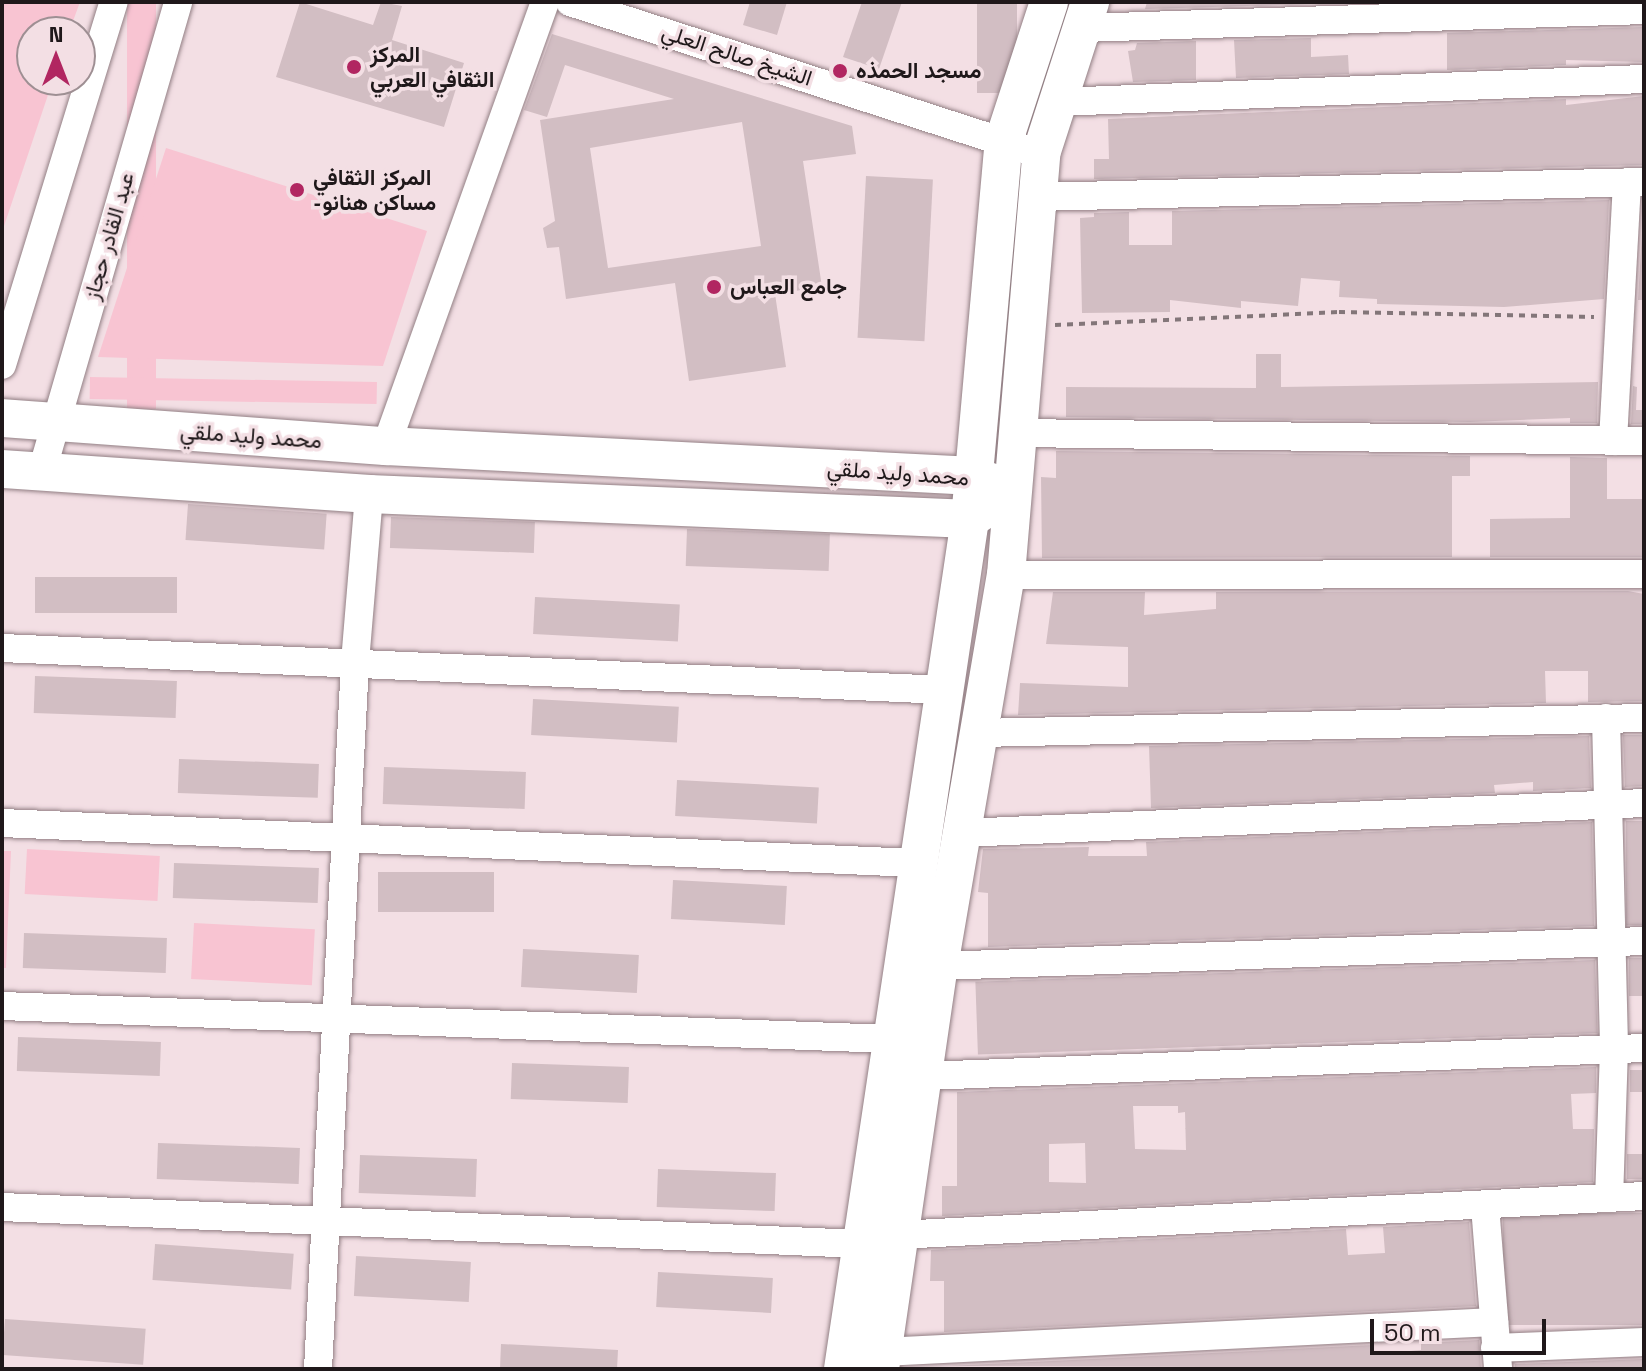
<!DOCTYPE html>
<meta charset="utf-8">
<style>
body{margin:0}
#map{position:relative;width:1646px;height:1371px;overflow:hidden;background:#f3dfe4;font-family:"Space Grotesk",Vazirmatn,sans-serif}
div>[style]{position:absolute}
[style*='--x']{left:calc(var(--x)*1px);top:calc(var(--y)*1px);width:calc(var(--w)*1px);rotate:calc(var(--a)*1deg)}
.green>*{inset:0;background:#f8c4d2;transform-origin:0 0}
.building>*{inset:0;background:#d2bec3;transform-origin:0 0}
.path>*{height:4px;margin-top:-2px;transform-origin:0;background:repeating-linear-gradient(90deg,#837679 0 6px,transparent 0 12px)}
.roads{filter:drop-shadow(0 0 2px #927f84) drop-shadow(0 0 2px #927f84)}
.street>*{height:28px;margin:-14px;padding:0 14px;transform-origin:14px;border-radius:14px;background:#fff}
.secondary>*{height:38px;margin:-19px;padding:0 19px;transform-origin:19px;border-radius:19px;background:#fff}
.dots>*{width:22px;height:22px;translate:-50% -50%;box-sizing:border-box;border:4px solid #f3dfe4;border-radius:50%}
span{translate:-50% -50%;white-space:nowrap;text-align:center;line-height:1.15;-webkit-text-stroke:7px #f3dfe4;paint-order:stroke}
.poi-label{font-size:22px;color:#1f181a;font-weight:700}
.left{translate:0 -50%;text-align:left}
.street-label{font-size:22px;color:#1f181a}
.frame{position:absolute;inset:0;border:4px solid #1f181a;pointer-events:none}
.north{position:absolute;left:16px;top:16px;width:80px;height:80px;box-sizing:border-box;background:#f3dfe4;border:2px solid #9e8f93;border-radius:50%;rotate:0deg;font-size:22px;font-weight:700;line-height:32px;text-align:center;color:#1f181a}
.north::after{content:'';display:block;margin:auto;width:28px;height:36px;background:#b12661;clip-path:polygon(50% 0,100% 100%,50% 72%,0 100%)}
.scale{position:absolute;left:1370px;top:1319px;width:176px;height:36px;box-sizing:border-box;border:4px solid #1f181a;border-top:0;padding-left:10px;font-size:24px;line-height:28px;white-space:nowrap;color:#1f181a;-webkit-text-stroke:6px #f3dfe4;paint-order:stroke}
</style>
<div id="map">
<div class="green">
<div style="clip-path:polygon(2px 2px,80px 2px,69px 32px,32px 32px,32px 80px,53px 80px,2px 232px)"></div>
<div style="left:127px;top:2px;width:29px;height:407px"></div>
<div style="clip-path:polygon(166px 148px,427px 231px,383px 366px,98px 357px)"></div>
<div style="left:90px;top:377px;width:287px;height:22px;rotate:1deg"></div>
<div style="left:27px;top:849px;width:133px;height:45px;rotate:3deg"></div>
<div style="clip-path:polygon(2px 851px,11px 851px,6px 968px,2px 968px)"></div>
<div style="left:194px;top:923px;width:121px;height:56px;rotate:3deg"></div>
</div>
<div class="building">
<div style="clip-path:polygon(300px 2px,373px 25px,381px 2px,402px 6px,392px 40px,464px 63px,444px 127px,276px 77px)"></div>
<div style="clip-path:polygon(750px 2px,787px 2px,777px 35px,743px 25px)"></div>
<div style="clip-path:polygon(862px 2px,902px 2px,879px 69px,843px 57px)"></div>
<div style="left:977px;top:2px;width:40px;height:91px"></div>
<div style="clip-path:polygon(1147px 2px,1310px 2px,1310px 4px,1145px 9px)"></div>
<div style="clip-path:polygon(1644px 27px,1644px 62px,1566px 60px,1566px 65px,1447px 70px,1447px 33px)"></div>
<div style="clip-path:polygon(evenodd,552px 34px,852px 126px,856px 154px,803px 161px,822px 287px,775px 294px,786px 367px,689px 381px,675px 283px,566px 299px,559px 247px,547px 248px,543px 228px,555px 221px,540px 120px,674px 99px,565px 65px,547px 117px,524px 110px,552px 34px,742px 122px,761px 246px,608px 268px,590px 148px,742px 122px)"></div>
<div style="clip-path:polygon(1311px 38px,1311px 57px,1348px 55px,1349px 74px,1236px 78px,1234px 40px)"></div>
<div style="clip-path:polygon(1196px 41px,1196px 80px,1133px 82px,1128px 51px,1135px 50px,1137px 43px)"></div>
<div style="clip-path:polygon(1644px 96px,1644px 165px,1094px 179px,1094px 159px,1109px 159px,1108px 119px,1566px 99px,1566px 105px)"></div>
<div style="left:866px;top:176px;width:67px;height:162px;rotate:3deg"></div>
<div style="clip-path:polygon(1644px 199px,1644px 300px,1638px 300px)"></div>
<div style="clip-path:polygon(1609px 200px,1604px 299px,1504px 307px,1377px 304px,1377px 299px,1339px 297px,1340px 281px,1301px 278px,1298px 306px,1241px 301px,1241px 308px,1170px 300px,1170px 312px,1082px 313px,1080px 218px,1094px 217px,1094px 213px,1129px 212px,1129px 245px,1172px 245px,1172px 211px)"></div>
<div style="clip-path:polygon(1256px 354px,1281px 354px,1281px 387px,1598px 382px,1597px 423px,1570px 423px,1570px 418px,1470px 422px,1066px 417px,1066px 387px,1256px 388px)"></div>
<div style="clip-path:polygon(1633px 386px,1637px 387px,1636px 410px,1644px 410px,1644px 424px,1631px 424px)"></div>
<div style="clip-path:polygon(1056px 451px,1470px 456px,1470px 476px,1452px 476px,1452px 557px,1042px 558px,1041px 477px,1056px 478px)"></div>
<div style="clip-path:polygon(1570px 457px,1607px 458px,1607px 499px,1644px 499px,1644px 557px,1490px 557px,1490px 519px,1570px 518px)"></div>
<div style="left:188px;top:504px;width:139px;height:36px;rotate:4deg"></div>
<div style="left:391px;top:517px;width:144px;height:31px;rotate:2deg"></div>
<div style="left:687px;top:529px;width:143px;height:37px;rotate:2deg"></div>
<div style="left:35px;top:577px;width:142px;height:36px"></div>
<div style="clip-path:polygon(1628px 591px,1644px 594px,1644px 701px,1588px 702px,1588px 671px,1545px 671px,1546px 703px,1018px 715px,1020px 683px,1128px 687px,1128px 647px,1046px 644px,1053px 592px,1145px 592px,1144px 615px,1216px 609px,1216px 592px)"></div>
<div style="left:535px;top:597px;width:145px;height:37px;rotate:3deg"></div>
<div style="left:35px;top:676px;width:142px;height:37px;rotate:2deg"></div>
<div style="left:533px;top:699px;width:146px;height:36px;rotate:3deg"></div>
<div style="clip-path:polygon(1623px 735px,1644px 735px,1642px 786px,1625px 787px)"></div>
<div style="clip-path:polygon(1589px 736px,1591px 788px,1533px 791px,1533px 782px,1494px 785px,1495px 793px,1151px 808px,1149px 746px)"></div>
<div style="left:179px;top:759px;width:140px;height:34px;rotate:2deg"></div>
<div style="left:384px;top:767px;width:142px;height:37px;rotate:2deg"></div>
<div style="left:677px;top:780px;width:142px;height:36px;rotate:3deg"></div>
<div style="left:1626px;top:821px;width:18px;height:104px"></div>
<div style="clip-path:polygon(1592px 822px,1594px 926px,988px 947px,988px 893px,978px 892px,983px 849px,1089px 847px,1088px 856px,1147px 856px,1146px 842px)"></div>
<div style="left:174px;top:863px;width:145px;height:35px;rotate:2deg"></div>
<div style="left:378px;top:872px;width:116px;height:40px"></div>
<div style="left:673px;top:880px;width:114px;height:39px;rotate:3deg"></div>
<div style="left:24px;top:933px;width:143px;height:35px;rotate:2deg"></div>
<div style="left:523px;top:949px;width:116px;height:38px;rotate:3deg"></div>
<div style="left:1644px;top:958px;width:38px;height:15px;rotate:90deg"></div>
<div style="left:1595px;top:960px;width:73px;height:620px;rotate:88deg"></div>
<div style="left:18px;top:1037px;width:143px;height:34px;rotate:2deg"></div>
<div style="left:512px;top:1063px;width:117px;height:36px;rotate:2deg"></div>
<div style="clip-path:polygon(evenodd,1596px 1067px,1596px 1093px,1571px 1094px,1573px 1129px,1594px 1129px,1593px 1182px,942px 1216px,942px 1186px,957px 1186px,957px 1092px,1596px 1067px,1133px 1106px,1178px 1106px,1178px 1113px,1185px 1112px,1186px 1150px,1135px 1149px,1133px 1106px,1596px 1067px,1085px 1143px,1086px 1183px,1049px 1182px,1049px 1144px,1085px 1143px)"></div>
<div style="left:1630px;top:1070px;width:14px;height:22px"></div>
<div style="left:158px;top:1143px;width:142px;height:36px;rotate:2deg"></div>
<div style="left:1644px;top:1154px;width:25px;height:17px;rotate:90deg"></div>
<div style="left:360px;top:1155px;width:117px;height:38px;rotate:2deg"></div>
<div style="left:658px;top:1169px;width:118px;height:38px;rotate:2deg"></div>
<div style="left:1644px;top:1213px;width:112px;height:141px;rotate:90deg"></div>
<div style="clip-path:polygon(1469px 1222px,1476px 1306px,944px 1332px,944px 1281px,930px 1281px,931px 1250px,1346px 1229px,1348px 1255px,1385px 1253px,1383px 1227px)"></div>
<div style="left:155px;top:1244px;width:139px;height:36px;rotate:4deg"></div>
<div style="left:356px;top:1256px;width:115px;height:40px;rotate:3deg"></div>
<div style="left:658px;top:1272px;width:115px;height:35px;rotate:3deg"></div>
<div style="left:5px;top:1319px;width:141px;height:36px;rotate:4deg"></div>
<div style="clip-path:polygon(1479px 1340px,1481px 1368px,949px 1366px,1373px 1345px,1374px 1354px,1421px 1350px,1421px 1343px)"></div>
<div style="clip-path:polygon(501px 1344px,618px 1350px,617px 1369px,500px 1369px)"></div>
<div style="clip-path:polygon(1644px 1359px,1644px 1369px,1515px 1369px,1515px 1364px)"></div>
</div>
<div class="path">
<div style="--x:1055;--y:325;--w:284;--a:-2.6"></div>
<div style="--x:1339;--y:312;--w:255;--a:1.1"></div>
</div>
<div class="roads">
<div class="street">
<div style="--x:570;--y:2;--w:495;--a:17.9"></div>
<div style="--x:1082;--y:28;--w:562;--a:-1.83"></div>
<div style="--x:1058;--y:102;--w:586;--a:-2.25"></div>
<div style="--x:1036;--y:197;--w:608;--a:-1.41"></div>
<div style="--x:2;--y:365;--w:380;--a:-72.9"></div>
<div style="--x:1016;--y:433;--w:628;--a:0.73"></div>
<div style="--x:1613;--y:441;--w:259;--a:-86.9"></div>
<div style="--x:386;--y:446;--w:472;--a:-70.3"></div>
<div style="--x:42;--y:471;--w:488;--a:-73.8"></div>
<div style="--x:1006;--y:575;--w:638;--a:-0.09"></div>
<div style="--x:2;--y:648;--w:945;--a:2.55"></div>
<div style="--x:1606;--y:718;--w:331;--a:88.6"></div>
<div style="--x:1614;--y:1049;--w:149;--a:91.9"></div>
<div style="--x:979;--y:733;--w:665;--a:-1.29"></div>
<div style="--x:2;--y:823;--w:914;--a:2.51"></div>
<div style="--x:963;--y:833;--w:682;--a:-2.52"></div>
<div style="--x:939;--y:966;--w:705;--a:-2.03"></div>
<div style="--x:2;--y:1006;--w:890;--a:2.13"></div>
<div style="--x:925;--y:1076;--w:720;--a:-2.23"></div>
<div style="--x:1485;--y:1206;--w:164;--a:85.4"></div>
<div style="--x:2;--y:1207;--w:860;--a:2.47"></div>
<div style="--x:898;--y:1235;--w:747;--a:-2.99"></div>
<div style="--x:1495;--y:1348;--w:149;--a:-2.3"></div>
<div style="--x:882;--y:1352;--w:613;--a:-2.81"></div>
<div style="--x:318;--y:1369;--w:708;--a:-87"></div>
<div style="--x:355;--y:662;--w:169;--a:-85.2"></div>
</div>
<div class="secondary">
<div style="--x:2;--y:418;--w:385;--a:4.2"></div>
<div style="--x:386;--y:446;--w:589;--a:2.92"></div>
<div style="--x:974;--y:476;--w:23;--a:20"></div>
<div style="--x:2;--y:469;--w:368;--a:3.9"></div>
<div style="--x:369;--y:494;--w:602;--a:2.38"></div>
<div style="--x:970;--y:519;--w:24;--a:-33"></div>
<div style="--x:843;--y:1369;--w:859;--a:-81.5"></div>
<div style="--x:970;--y:519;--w:381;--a:-84.9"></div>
<div style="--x:1004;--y:140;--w:145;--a:-71.9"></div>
<div style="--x:880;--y:1369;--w:407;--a:-81.7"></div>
<div style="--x:939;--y:966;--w:397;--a:-80.3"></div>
<div style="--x:1006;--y:575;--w:422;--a:-85.2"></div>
<div style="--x:1041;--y:154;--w:160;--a:-72.1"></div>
</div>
</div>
<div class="dots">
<div style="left:354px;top:67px;background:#b12661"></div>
<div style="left:840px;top:71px;background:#b12661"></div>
<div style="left:297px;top:190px;background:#b12661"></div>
<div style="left:714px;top:287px;background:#b12661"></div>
</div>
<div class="poi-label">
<span class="left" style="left:370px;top:67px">المركز<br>الثقافي العربي</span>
<span class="left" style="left:856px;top:71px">مسجد الحمذه</span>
<span class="left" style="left:313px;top:190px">المركز الثقافي<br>-مساكن هنانو</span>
<span class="left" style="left:730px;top:287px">جامع العباس</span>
</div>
<div class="street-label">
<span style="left:737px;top:55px;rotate:18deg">الشيخ صالح العلي</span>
<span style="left:109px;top:236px;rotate:-74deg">عبد القادر حجاز</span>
<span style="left:251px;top:436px;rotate:4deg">محمد وليد ملقي</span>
<span style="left:898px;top:473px;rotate:4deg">محمد وليد ملقي</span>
</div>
<div class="frame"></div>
<div class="north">N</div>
<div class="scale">50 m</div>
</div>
